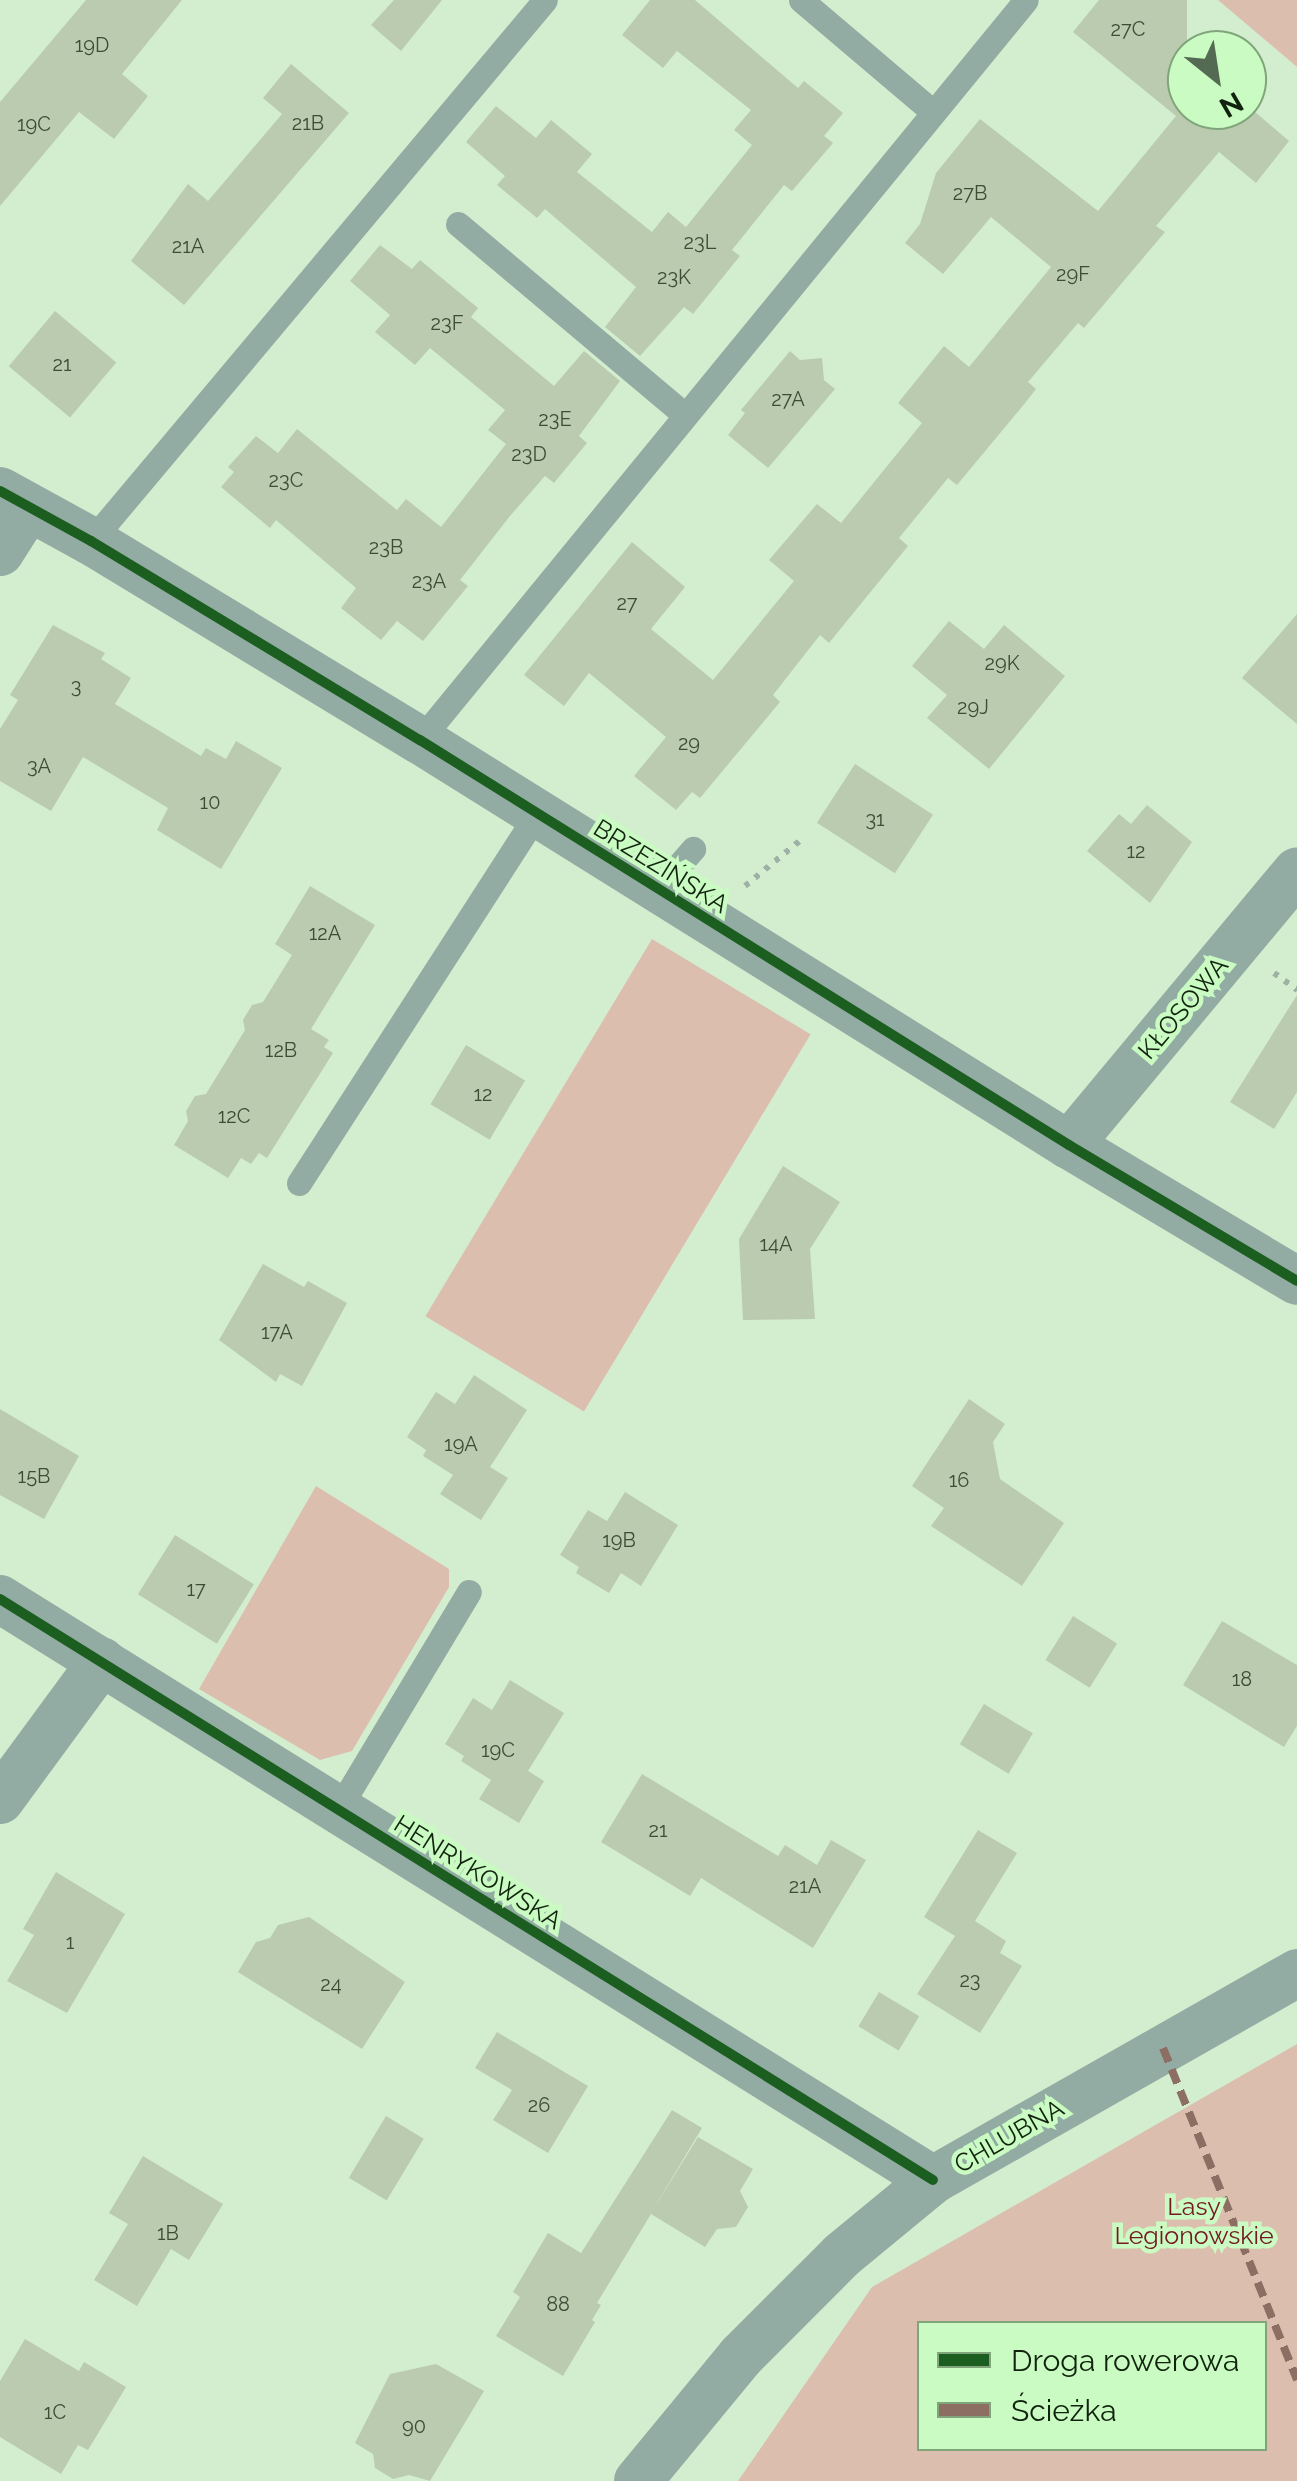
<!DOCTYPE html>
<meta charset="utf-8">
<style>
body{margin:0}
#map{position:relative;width:1297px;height:2481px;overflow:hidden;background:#d3eecf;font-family:Raleway,sans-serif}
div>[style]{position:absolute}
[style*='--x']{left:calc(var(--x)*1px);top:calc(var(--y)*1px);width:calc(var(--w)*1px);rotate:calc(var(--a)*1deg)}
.forest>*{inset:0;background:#dcbeaf;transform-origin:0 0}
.building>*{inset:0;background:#bbcbb0;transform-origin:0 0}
.path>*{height:6px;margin-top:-3px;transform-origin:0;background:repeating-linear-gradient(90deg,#9db2a4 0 5px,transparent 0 13px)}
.lane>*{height:25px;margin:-12.5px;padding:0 12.5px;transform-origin:12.5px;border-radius:12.5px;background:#92aca4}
.street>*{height:48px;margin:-24px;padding:0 24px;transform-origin:24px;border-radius:24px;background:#92aca4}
.quiet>*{height:8px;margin-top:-4px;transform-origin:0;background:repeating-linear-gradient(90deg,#8d6e63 0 15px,transparent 0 23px)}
.cycleway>*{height:10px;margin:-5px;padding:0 5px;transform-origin:5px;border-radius:5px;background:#1b5e20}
span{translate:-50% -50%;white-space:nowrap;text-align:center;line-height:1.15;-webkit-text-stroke:9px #cafbc2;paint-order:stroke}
.number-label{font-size:20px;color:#3c4d36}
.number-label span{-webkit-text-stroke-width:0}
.street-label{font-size:25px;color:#11230e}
.park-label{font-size:25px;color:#721921}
.legend{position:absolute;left:917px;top:2321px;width:350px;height:130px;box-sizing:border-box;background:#cafbc2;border:2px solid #80a57a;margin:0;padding:12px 18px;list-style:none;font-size:30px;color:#11230e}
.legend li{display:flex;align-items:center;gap:20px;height:50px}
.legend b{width:50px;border:2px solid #80a57a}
.north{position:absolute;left:1167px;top:30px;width:100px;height:100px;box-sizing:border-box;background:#cafbc2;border:2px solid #80a57a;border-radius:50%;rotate:150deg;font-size:28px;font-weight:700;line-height:40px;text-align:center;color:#11230e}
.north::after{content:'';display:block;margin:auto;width:35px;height:45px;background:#556a52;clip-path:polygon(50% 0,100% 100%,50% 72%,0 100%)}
</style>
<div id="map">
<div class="forest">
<div style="clip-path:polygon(1218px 0,1297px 0,1297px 67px)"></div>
<div style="left:652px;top:939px;width:185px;height:440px;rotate:31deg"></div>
<div style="clip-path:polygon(316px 1486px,449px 1569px,449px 1587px,352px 1751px,320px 1760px,199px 1689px)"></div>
<div style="clip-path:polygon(evenodd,1297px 2044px,1297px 2481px,738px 2481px,872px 2287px,1297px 2044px,919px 2324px,1264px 2324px,1264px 2448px,919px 2448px,919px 2324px)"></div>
</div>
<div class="building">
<div style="clip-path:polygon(86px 0,182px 0,122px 74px,148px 96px,114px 139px,79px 112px,0 206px,0 102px)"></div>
<div style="clip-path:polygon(394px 0,442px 0,401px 51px,371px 25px)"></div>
<div style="clip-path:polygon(650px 0,695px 0,798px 88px,804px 81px,843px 113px,824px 136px,833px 143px,792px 191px,784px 185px,732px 250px,740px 256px,693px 314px,684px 307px,640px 356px,605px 327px,636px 287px,545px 209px,537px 218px,497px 185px,505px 176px,466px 142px,496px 106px,536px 138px,551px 120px,592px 154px,577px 172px,652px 232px,668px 212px,686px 227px,752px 145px,734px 130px,751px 110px,677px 51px,663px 68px,622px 35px)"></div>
<div style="clip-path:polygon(1099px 0,1187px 0,1187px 110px,1247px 110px,1247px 105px,1289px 141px,1256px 183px,1219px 152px,1156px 226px,1165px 232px,1084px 328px,1078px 323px,1028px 382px,1036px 389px,1021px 408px,957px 485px,948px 478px,899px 538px,908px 546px,829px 643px,820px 635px,773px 695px,780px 702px,700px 798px,692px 792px,676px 810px,634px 776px,666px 737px,589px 673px,564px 706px,524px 675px,632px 542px,685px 587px,651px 629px,713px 680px,794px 581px,769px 560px,817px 504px,841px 523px,922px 423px,898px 403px,944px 346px,969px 367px,1051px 267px,991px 217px,943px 274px,905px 243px,920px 224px,936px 173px,980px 119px,1098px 211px,1176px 116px,1073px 32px)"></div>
<div style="clip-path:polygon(291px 64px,349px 113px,184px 305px,131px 261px,188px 184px,208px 201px,282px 114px,263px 98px)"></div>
<div style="clip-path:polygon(380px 245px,412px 269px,420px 260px,478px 308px,471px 317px,554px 386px,584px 351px,620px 381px,579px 436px,587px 443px,554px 483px,545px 476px,510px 516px,460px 580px,468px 586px,423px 641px,397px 621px,381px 640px,341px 608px,356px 588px,276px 520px,270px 528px,221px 487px,234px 472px,228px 467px,256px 436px,278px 453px,297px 429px,397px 510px,406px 499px,441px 527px,506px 444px,488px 430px,505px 410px,430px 348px,415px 365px,375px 332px,390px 315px,350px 281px)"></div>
<div style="left:55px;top:311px;width:80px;height:72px;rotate:40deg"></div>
<div style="clip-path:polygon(790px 351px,800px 360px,822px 358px,824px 380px,835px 389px,768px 468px,728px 435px,745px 413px,741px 410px)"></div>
<div style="clip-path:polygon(1297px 614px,1297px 724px,1242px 678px)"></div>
<div style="clip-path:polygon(949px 621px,984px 649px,1004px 625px,1065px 676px,989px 769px,927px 718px,947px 695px,912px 666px)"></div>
<div style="clip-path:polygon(53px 625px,105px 653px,101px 659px,131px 678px,115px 704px,201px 756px,206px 748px,226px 759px,236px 741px,282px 768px,221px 869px,157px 830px,168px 808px,83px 757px,51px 811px,0 781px,0 729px,18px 700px,10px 695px)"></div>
<div style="left:855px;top:764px;width:93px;height:70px;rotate:33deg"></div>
<div style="clip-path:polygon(1147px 805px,1192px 842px,1150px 903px,1087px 851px,1119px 814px,1131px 824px)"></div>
<div style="clip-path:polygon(310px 886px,375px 925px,311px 1029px,329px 1040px,324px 1047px,333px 1053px,267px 1158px,259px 1153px,251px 1164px,241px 1158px,228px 1178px,174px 1145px,188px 1121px,186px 1111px,195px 1096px,206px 1094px,245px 1030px,243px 1020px,252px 1005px,263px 1002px,292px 955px,275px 944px)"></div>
<div style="clip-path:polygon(1297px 995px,1297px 1092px,1274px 1129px,1230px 1102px)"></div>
<div style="left:466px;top:1045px;width:69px;height:69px;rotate:31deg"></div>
<div style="clip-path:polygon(783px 1166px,840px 1202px,810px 1249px,815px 1319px,743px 1320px,739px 1239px)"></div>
<div style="clip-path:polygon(263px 1264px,304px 1287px,308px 1281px,347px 1303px,302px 1386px,280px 1374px,276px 1382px,219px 1340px)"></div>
<div style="clip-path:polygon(474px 1375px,527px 1410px,490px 1467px,508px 1478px,481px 1520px,440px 1494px,453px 1475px,423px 1456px,426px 1450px,407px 1437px,436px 1392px,455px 1404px)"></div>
<div style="clip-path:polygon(969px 1399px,1005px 1424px,993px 1442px,1000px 1479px,1064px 1523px,1022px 1586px,931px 1526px,944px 1508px,912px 1486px)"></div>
<div style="clip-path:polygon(0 1409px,79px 1456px,44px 1519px,0 1495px)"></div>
<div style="clip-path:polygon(625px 1492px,678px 1525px,641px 1586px,621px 1573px,609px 1593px,576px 1573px,579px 1567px,560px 1555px,588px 1510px,607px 1521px)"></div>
<div style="left:175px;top:1535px;width:93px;height:70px;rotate:32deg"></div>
<div style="left:1073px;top:1616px;width:52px;height:52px;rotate:32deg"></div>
<div style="clip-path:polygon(1222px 1621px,1297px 1665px,1297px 1726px,1284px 1747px,1183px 1685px)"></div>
<div style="clip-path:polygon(510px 1680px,564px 1713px,528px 1771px,544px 1781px,519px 1823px,479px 1799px,491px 1780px,461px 1761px,464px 1756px,445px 1744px,473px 1698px,492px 1710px)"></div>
<div style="left:984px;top:1704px;width:57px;height:47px;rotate:31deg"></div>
<div style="clip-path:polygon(642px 1774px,778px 1856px,785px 1845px,817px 1865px,831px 1840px,866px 1860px,813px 1948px,701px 1878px,690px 1896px,601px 1842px)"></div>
<div style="clip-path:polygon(978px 1830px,1017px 1853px,975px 1921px,1006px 1941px,1000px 1953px,1022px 1966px,980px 2033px,917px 1994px,955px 1936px,924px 1917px)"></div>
<div style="clip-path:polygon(56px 1872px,125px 1914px,67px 2013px,7px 1981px,34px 1935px,23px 1929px)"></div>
<div style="clip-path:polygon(309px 1917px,405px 1982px,362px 2049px,238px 1972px,256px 1942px,270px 1938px,278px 1925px)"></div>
<div style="left:879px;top:1992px;width:47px;height:40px;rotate:31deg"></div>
<div style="clip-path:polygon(497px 2032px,588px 2086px,548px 2153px,493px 2120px,512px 2090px,475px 2068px)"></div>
<div style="clip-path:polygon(672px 2110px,702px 2128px,651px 2213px,698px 2137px,753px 2169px,740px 2191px,748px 2207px,736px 2227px,717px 2229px,705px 2247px,651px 2214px,597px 2303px,601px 2305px,592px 2320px,595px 2322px,563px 2376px,496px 2336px,520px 2297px,513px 2292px,548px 2233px,581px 2253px)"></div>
<div style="left:386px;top:2116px;width:44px;height:72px;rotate:31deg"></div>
<div style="clip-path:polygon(143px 2156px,223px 2204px,189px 2260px,171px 2249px,137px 2306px,94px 2280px,128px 2224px,109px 2213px)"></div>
<div style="clip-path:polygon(25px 2339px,79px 2371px,84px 2362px,126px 2387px,88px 2450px,78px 2445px,61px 2474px,0 2437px,0 2381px)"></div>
<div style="clip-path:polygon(436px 2364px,484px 2391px,430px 2481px,409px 2475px,393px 2479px,375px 2468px,373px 2454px,355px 2443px,390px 2374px)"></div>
</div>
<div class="path">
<div style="--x:745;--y:886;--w:74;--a:-39.5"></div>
<div style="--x:1274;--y:973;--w:29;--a:36"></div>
</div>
<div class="lane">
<div style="--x:801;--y:0;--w:172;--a:40.3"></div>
<div style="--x:458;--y:224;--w:297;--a:40.1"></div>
<div style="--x:91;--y:541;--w:706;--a:-50"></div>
<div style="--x:420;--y:740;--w:956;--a:-50.69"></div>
<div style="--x:659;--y:888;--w:52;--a:-48.9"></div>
<div style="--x:299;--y:1183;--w:441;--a:-57.2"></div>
<div style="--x:339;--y:1808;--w:252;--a:-59"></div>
</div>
<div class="street">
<div style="--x:0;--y:491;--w:104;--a:28.8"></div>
<div style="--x:91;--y:541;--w:385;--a:31.2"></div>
<div style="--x:420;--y:740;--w:765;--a:31.97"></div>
<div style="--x:1069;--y:1145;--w:265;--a:30.8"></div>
<div style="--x:0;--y:552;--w:52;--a:-57.5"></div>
<div style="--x:1069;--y:1145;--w:356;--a:-50.2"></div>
<div style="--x:0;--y:1599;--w:1099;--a:31.91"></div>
<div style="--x:0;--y:1800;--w:172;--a:-53.7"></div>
<div style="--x:638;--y:2481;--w:162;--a:-50.5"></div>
<div style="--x:741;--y:2356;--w:143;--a:-45"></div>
<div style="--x:842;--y:2255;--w:118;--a:-39.5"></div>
<div style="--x:933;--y:2180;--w:419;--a:-29.6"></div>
</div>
<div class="quiet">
<div style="--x:1163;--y:2048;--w:358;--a:68"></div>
</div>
<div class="cycleway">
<div style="--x:0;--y:491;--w:104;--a:28.8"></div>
<div style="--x:91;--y:541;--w:385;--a:31.2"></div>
<div style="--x:420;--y:740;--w:765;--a:31.97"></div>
<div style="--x:1069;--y:1145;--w:265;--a:30.8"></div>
<div style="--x:0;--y:1599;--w:1099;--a:31.91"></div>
</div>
<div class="number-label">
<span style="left:1128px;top:29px">27C</span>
<span style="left:92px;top:45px">19D</span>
<span style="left:308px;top:123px">21B</span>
<span style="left:34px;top:124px">19C</span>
<span style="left:970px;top:193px">27B</span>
<span style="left:700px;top:242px">23L</span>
<span style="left:188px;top:246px">21A</span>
<span style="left:1073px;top:274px">29F</span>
<span style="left:674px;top:277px">23K</span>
<span style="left:447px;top:323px">23F</span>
<span style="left:62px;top:364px">21</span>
<span style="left:788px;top:399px">27A</span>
<span style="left:555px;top:419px">23E</span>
<span style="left:529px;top:454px">23D</span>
<span style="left:286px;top:480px">23C</span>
<span style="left:386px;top:547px">23B</span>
<span style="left:429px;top:581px">23A</span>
<span style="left:627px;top:603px">27</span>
<span style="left:1002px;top:663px">29K</span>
<span style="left:76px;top:686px">3</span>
<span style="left:973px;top:707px">29J</span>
<span style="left:689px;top:743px">29</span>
<span style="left:39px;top:766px">3A</span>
<span style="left:210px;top:802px">10</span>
<span style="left:875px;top:819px">31</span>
<span style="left:1136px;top:851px">12</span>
<span style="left:325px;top:933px">12A</span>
<span style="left:281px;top:1050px">12B</span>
<span style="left:483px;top:1094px">12</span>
<span style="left:234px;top:1116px">12C</span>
<span style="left:776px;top:1244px">14A</span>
<span style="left:277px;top:1332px">17A</span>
<span style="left:461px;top:1444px">19A</span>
<span style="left:34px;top:1476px">15B</span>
<span style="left:959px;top:1480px">16</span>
<span style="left:619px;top:1540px">19B</span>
<span style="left:196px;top:1589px">17</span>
<span style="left:1242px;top:1679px">18</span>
<span style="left:498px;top:1750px">19C</span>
<span style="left:658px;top:1830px">21</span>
<span style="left:805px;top:1886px">21A</span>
<span style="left:70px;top:1942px">1</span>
<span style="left:970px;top:1980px">23</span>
<span style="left:331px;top:1984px">24</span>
<span style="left:539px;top:2105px">26</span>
<span style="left:168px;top:2233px">1B</span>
<span style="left:558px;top:2304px">88</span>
<span style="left:55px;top:2412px">1C</span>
<span style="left:414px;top:2426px">90</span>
</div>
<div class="street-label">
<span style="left:661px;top:866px;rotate:32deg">BRZEZIŃSKA</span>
<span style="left:1183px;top:1008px;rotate:-50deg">KŁOSOWA</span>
<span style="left:478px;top:1872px;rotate:32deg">HENRYKOWSKA</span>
<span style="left:1009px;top:2136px;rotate:-30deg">CHLUBNA</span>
</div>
<div class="park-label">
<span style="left:1194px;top:2221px">Lasy<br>Legionowskie</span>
</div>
<ul class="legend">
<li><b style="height:12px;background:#1b5e20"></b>Droga rowerowa</li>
<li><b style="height:12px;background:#8d6e63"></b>Ścieżka</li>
</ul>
<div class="north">N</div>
</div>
